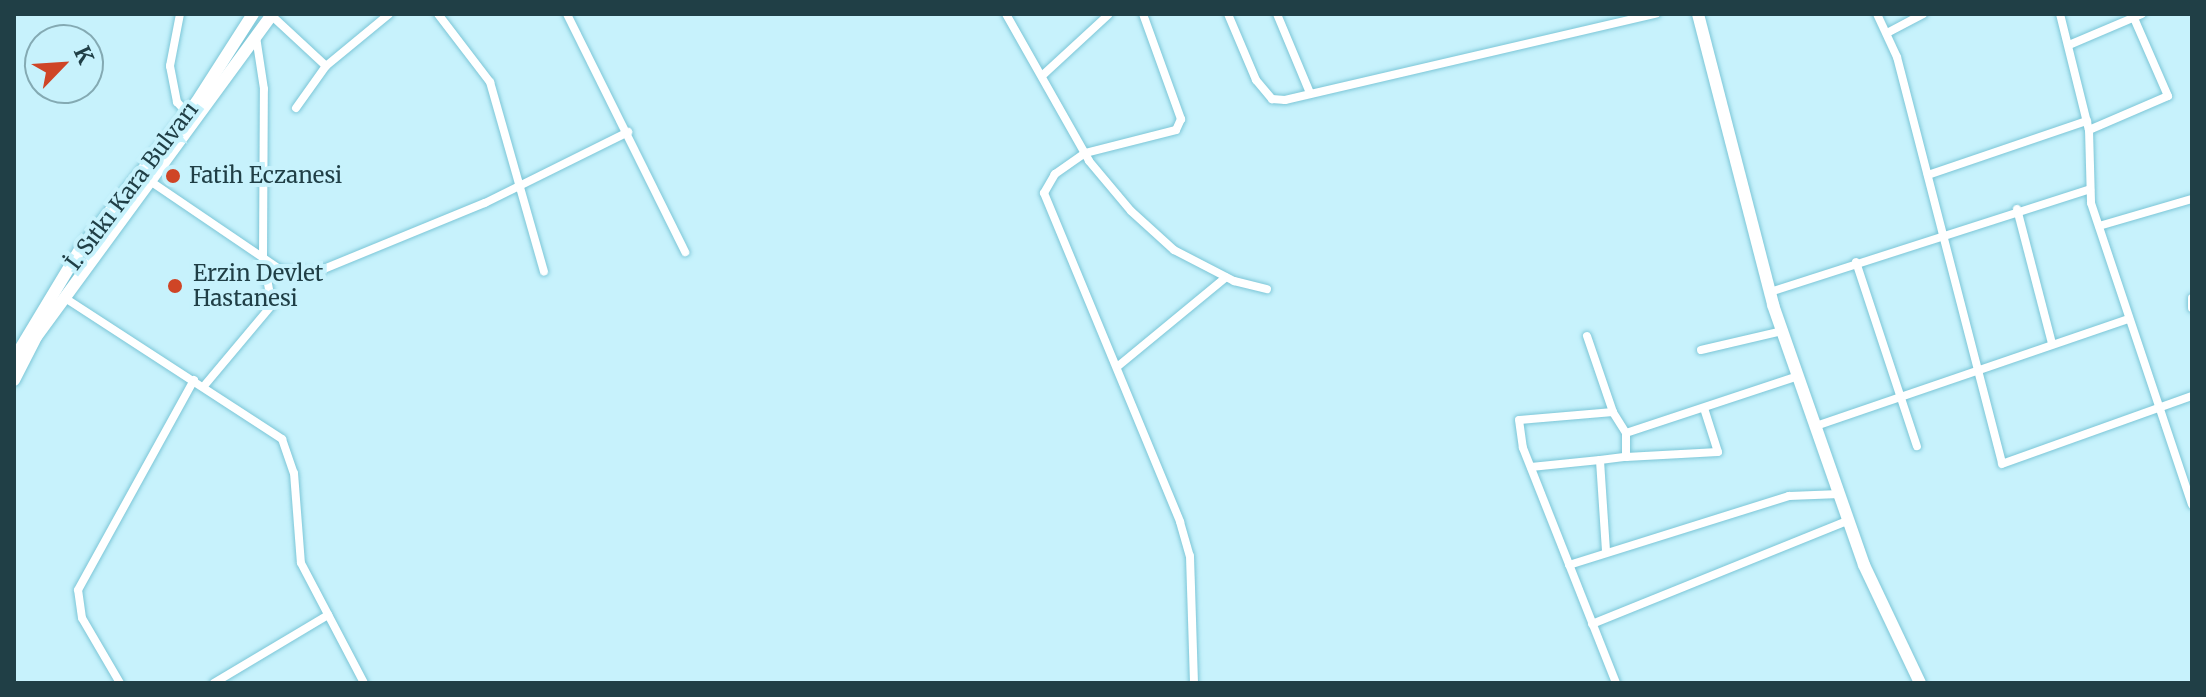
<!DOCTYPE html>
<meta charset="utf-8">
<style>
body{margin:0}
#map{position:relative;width:2206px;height:697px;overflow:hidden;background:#c7f2fc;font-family:Merriweather,serif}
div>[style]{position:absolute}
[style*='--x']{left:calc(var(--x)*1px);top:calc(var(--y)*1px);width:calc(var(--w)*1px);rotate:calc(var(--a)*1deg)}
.roads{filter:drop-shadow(0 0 2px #7cc6d7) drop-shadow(0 0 2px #7cc6d7)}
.street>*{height:8px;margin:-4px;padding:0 4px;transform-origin:4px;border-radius:4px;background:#fff}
.secondary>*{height:12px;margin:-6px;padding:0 6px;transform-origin:6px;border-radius:6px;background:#fff}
.dots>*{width:22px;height:22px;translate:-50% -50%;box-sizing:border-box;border:4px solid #c7f2fc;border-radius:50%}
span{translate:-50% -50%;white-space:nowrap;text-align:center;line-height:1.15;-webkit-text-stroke:8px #c7f2fc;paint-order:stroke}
.poi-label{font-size:22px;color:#203f46}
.left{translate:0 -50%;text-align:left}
.street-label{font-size:22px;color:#203f46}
.frame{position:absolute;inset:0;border:16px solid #203f46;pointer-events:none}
.north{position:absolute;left:24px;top:24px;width:80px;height:80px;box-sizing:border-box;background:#c7f2fc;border:2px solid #84aab3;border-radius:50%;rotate:65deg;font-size:22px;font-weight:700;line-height:32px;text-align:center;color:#203f46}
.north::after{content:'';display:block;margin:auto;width:28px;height:36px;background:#cf4526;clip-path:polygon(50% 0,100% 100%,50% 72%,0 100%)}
</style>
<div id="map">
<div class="roads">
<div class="street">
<div style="--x:180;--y:14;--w:53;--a:100.9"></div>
<div style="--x:170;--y:66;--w:37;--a:79"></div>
<div style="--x:177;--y:102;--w:18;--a:47"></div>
<div style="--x:438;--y:14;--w:86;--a:52.6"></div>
<div style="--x:490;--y:82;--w:197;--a:74.1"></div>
<div style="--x:567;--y:14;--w:266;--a:63.6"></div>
<div style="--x:1006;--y:14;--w:169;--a:60.5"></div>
<div style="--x:1089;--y:161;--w:65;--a:50"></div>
<div style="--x:1131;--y:211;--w:58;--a:42.2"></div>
<div style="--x:1174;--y:250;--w:68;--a:27.3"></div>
<div style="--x:1234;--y:281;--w:34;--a:14"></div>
<div style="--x:1143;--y:14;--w:112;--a:70.1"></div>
<div style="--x:1181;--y:119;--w:12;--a:114"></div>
<div style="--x:1176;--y:130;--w:94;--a:165.8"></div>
<div style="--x:1085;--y:153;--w:37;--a:145"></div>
<div style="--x:1055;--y:174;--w:22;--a:120"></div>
<div style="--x:1044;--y:193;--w:356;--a:67.5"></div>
<div style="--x:1180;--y:522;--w:35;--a:74"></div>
<div style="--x:1190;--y:556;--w:127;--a:88.2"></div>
<div style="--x:1228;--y:14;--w:72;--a:67"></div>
<div style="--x:1256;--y:80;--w:25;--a:50"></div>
<div style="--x:1272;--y:99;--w:13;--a:4"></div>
<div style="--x:1285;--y:100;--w:381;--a:-13.1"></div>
<div style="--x:1277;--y:14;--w:86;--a:67.3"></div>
<div style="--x:1877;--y:14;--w:47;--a:65.1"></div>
<div style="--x:1897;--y:57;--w:420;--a:75.5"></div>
<div style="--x:2002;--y:464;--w:202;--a:-19.7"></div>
<div style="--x:2060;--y:14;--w:120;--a:76"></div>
<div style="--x:2089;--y:130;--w:73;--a:88.4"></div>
<div style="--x:2091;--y:203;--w:318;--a:71.5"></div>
<div style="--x:271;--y:15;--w:75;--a:42.8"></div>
<div style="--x:326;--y:66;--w:82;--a:-39.5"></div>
<div style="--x:1887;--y:33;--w:41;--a:-27.8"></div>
<div style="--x:2069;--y:45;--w:79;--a:-23"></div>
<div style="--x:1044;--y:74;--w:88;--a:-42.7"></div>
<div style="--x:296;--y:108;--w:52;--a:-54.5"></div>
<div style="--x:2089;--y:130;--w:86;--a:-23.3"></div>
<div style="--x:2168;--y:96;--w:85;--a:-113.6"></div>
<div style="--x:1928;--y:175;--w:168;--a:-18.8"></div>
<div style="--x:150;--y:181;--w:158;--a:34.2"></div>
<div style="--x:281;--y:270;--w:33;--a:5"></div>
<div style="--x:314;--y:273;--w:185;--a:-22.3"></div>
<div style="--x:485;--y:203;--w:160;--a:-26.4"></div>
<div style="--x:2017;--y:209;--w:138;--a:75.4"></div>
<div style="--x:2099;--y:226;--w:97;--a:-16.2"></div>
<div style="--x:1856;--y:262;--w:194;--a:71.7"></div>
<div style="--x:1770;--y:292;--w:336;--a:-17.8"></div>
<div style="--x:65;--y:298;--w:259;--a:33"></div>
<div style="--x:282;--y:439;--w:36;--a:71"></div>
<div style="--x:294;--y:473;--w:90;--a:85.6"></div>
<div style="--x:301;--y:563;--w:136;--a:62.3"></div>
<div style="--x:2192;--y:298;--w:10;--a:90"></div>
<div style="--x:1587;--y:336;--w:80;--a:71.1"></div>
<div style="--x:1701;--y:350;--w:83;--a:-13.2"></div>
<div style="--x:1117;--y:367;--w:141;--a:-39.5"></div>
<div style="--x:204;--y:386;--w:106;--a:-50"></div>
<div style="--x:272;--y:305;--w:48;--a:-100.8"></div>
<div style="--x:263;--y:258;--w:169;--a:-89.7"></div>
<div style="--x:264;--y:89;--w:53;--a:-98.7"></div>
<div style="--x:1816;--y:426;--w:330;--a:-18.9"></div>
<div style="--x:1626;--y:433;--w:181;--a:-18.3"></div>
<div style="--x:1626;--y:457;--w:92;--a:-3.1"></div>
<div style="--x:1718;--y:452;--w:46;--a:-107.7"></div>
<div style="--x:1531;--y:467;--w:69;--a:-5.8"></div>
<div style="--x:1606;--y:551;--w:91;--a:-93.8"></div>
<div style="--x:1600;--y:460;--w:26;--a:-7"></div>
<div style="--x:1626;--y:457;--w:24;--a:-90"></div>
<div style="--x:1626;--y:433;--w:25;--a:-122"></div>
<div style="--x:1613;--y:412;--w:94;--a:175.1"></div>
<div style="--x:1519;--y:420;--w:28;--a:82"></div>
<div style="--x:1523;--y:448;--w:253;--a:68.4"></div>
<div style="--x:1569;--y:565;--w:231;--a:-17.4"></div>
<div style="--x:1789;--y:496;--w:51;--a:-2.2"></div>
<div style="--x:1592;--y:624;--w:277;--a:-22"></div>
<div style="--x:120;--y:683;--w:75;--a:-120.3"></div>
<div style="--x:82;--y:618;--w:28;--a:-98"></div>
<div style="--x:78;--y:590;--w:240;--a:-61.1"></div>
<div style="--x:214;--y:683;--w:133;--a:-30.8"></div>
</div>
<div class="secondary">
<div style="--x:1698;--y:14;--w:301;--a:75.5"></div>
<div style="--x:1773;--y:305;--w:275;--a:70.7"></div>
<div style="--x:1864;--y:565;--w:131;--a:64.6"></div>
<div style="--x:14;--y:359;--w:130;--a:-58.9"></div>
<div style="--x:81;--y:248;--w:185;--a:-51.6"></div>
<div style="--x:196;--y:103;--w:106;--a:-57.4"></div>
<div style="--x:14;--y:380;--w:48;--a:-62.9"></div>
<div style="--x:36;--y:337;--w:400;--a:-53.8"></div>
</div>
</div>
<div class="dots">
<div style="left:173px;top:176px;background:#cf4526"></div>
<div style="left:175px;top:286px;background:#cf4526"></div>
</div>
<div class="poi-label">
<span class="left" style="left:189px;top:176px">Fatih Eczanesi</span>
<span class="left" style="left:193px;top:286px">Erzin Devlet<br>Hastanesi</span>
</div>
<div class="street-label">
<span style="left:132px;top:186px;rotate:-53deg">İ. Sıtkı Kara Bulvarı</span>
</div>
<div class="frame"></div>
<div class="north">K</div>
</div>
